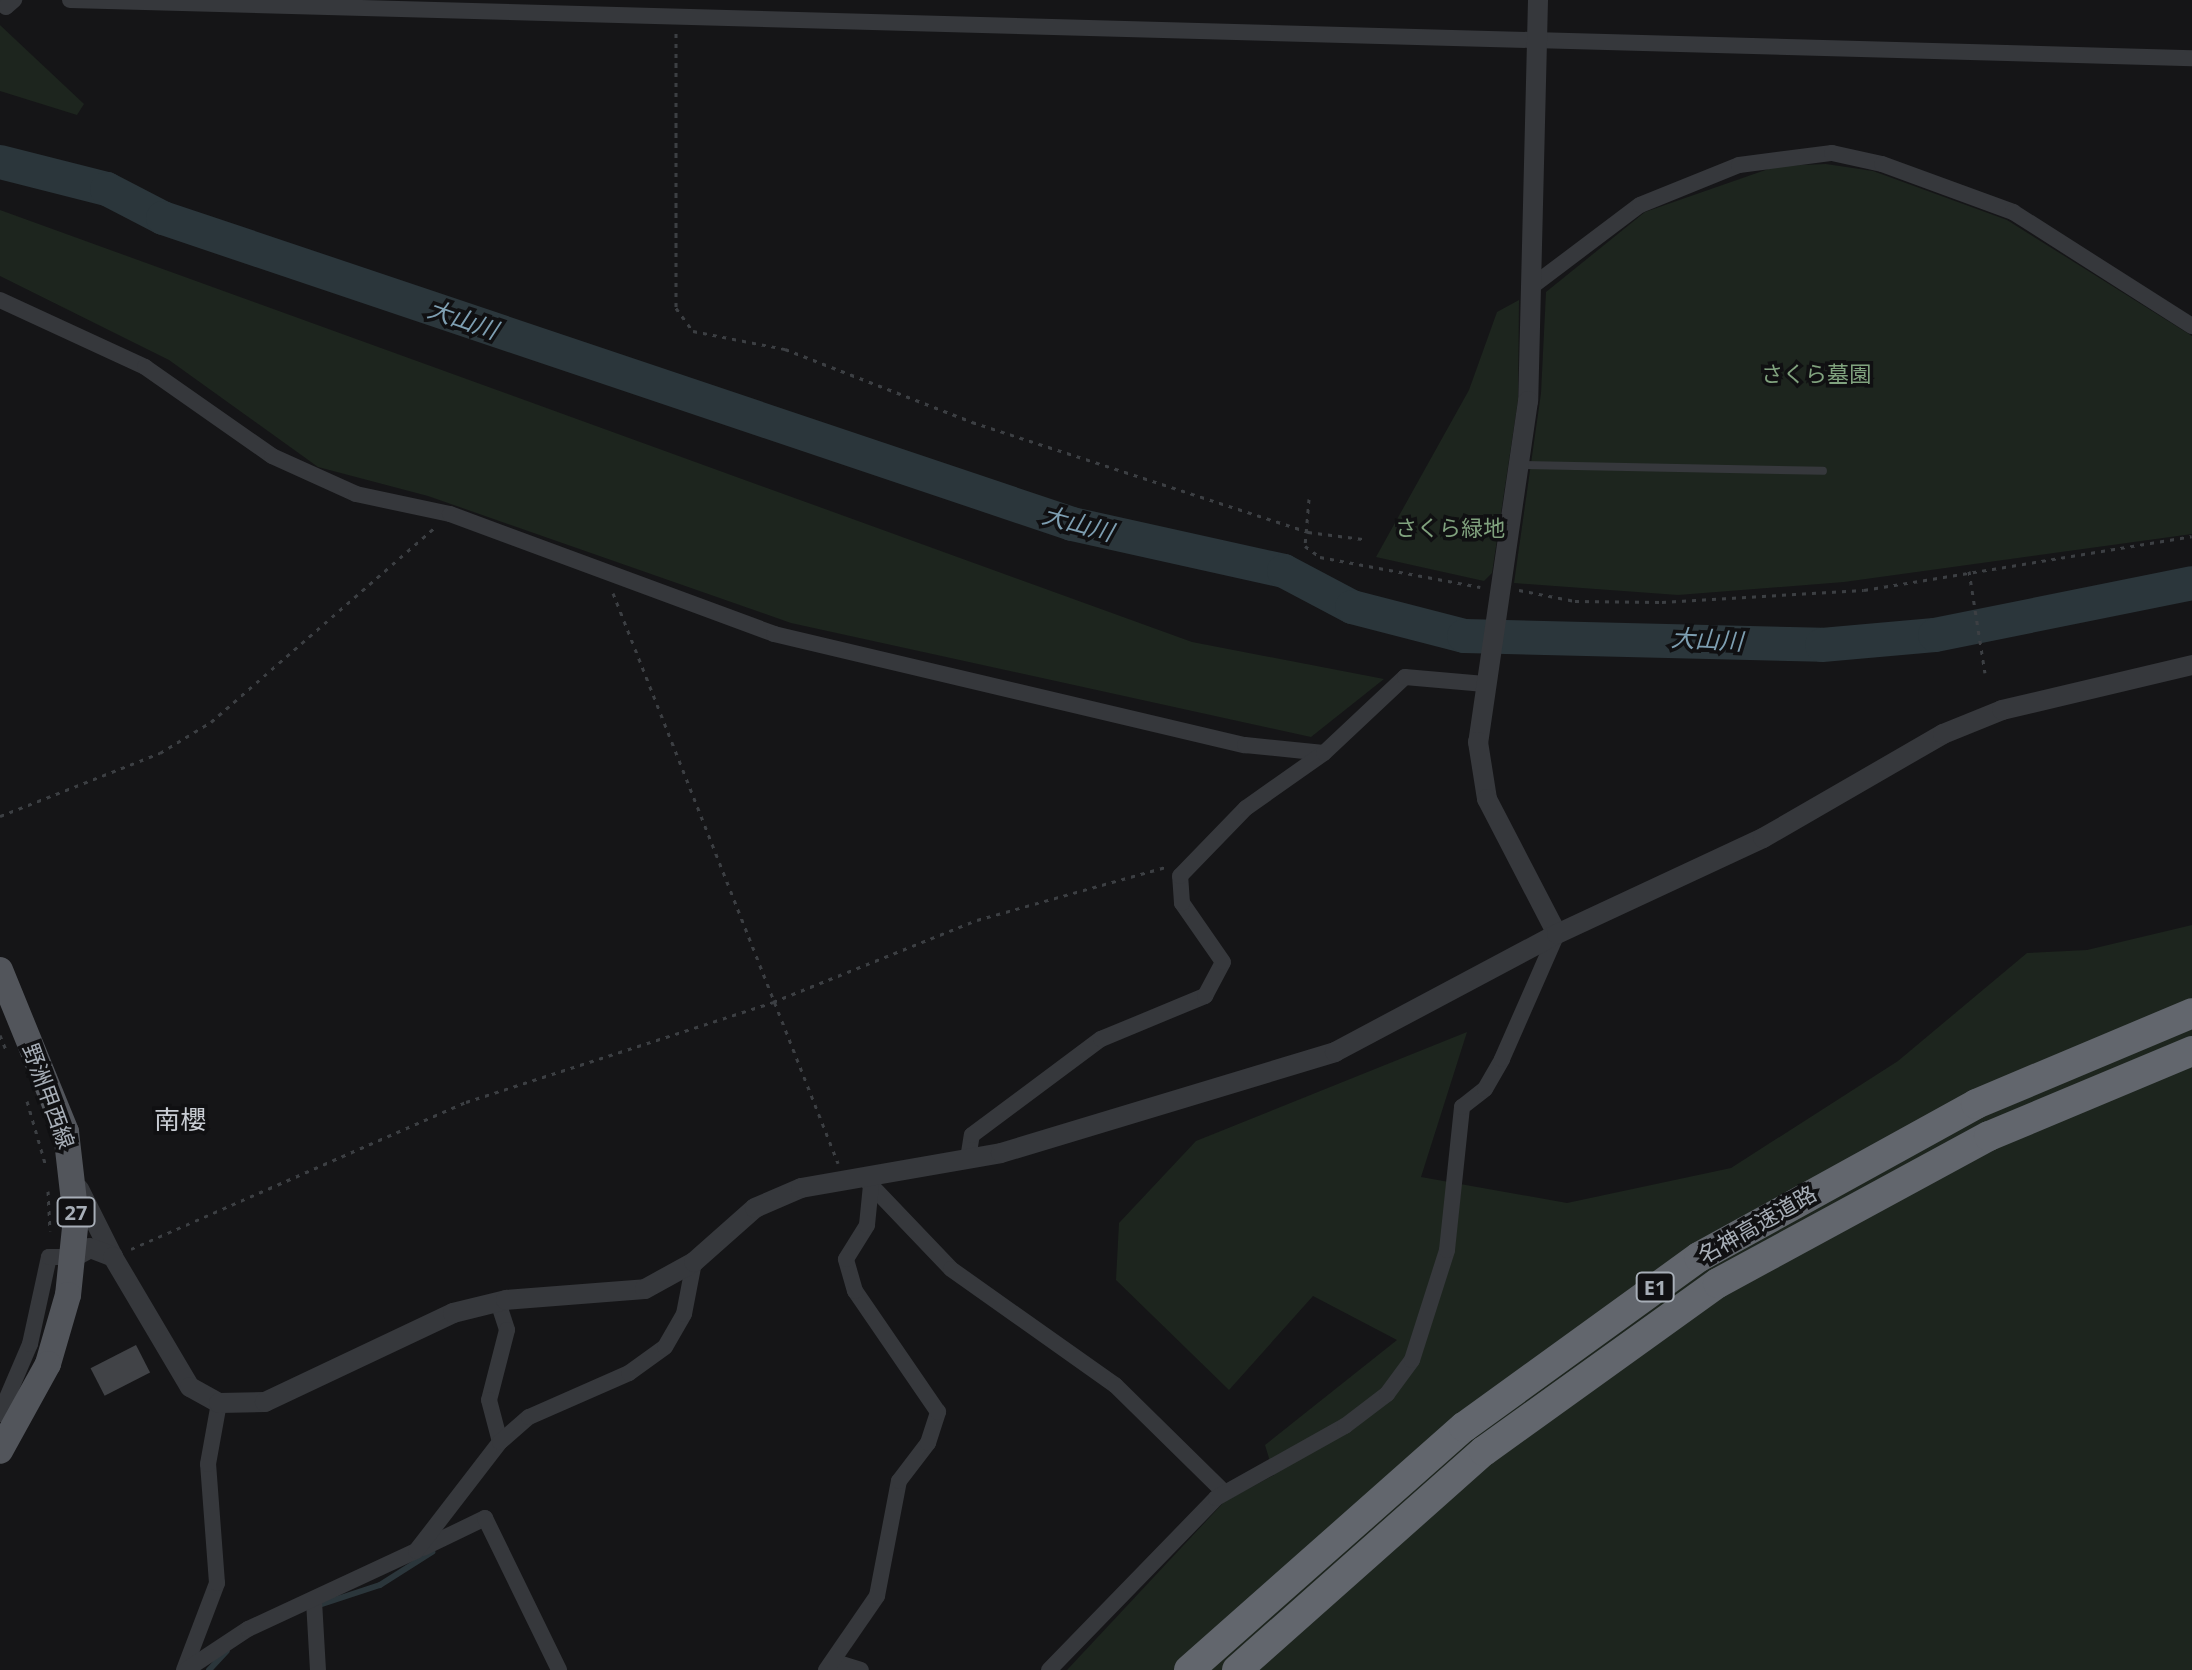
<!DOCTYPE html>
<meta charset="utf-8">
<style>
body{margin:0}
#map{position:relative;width:2192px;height:1670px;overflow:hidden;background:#151517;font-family:"Open Sans","Noto Sans JP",sans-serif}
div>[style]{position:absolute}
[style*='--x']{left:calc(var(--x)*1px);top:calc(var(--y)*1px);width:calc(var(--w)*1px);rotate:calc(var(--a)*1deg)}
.green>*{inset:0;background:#1d251e}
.stream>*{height:6px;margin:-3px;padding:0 3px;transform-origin:3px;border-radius:3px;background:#2b363b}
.river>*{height:34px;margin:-17px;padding:0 17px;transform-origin:17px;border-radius:17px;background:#2b363b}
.building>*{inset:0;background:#414347;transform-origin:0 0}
.path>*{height:3px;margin-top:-1.5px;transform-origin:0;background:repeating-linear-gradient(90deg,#3c3f43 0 4px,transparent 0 10px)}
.service>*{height:8px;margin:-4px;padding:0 4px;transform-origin:4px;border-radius:4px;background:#36383c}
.minor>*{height:16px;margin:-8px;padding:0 8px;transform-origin:8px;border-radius:8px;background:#36383c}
.tertiary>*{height:20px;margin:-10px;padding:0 10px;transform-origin:10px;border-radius:10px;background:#36383c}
.primary>*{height:26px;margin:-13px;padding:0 13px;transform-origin:13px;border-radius:13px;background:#52555b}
.motorway>*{height:30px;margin:-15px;padding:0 15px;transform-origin:15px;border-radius:15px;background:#62666d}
span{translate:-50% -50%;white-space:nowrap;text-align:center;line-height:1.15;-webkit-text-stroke:7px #101012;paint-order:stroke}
.shield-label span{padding:2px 6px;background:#101012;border:2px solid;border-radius:6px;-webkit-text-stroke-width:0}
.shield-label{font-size:20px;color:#a7aeb7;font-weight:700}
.park-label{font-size:22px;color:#80a27e}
.street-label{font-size:22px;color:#a7aeb7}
.water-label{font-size:24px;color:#7e9fb2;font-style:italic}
.quarter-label{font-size:26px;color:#c8ccd3}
</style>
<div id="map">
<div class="green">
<div style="clip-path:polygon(0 25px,84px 104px,77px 115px,0 91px)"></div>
<div style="clip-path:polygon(1826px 164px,1873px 171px,2007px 220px,2192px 336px,2192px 534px,1844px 582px,1678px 595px,1514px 583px,1541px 393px,1546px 292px,1645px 212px,1777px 166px)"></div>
<div style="clip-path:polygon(0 210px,1192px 642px,1384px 679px,1311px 737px,791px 623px,428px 496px,318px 467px,169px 360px,0 276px)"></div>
<div style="clip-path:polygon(1519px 300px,1518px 400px,1492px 573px,1484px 581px,1376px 557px,1469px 390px,1497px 312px)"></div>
<div style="clip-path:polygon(2192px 925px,2192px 1670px,1067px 1670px,1224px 1502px,1274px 1475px,1265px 1445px,1397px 1340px,1313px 1296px,1229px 1390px,1116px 1280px,1119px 1223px,1196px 1141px,1467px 1032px,1421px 1177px,1567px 1203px,1731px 1168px,1898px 1061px,2027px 953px,2087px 950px)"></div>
</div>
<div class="stream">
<div style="--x:319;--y:1605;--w:64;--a:-18.2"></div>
<div style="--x:380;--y:1585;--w:62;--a:-32.4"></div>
<div style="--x:209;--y:1670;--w:26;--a:-47"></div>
</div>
<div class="river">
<div style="--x:0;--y:162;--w:110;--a:14.2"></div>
<div style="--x:107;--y:189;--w:63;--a:27.4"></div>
<div style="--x:163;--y:218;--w:959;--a:18.6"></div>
<div style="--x:1072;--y:524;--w:217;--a:12.5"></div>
<div style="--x:1284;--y:571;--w:77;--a:27.9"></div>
<div style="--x:1352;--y:607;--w:116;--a:14.5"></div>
<div style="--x:1464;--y:636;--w:358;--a:1.4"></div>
<div style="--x:1822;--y:645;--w:113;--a:-5.1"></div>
<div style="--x:1935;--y:635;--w:262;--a:-11.4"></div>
</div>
<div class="building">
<div style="left:136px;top:1345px;width:31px;height:51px;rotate:63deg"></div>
</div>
<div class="path">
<div style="--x:676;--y:33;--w:275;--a:90"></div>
<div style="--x:676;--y:308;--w:29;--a:54"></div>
<div style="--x:693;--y:331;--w:94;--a:11.1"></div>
<div style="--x:785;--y:349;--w:201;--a:21.3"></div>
<div style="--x:972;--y:422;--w:354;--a:18.1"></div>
<div style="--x:1308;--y:532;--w:55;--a:7.3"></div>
<div style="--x:1309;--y:499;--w:47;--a:94.9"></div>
<div style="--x:1305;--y:546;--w:19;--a:36"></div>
<div style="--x:1320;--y:557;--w:163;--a:10.6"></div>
<div style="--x:1969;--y:571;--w:103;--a:81.1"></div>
<div style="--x:1519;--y:590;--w:57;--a:11.1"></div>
<div style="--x:1575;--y:601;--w:87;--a:0.7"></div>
<div style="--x:1662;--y:602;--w:202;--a:-3.4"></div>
<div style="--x:1864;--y:590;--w:332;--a:-9.3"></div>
<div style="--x:613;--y:593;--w:613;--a:68.46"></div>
<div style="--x:0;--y:816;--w:172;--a:-21.5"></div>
<div style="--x:160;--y:753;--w:60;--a:-31.3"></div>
<div style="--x:211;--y:722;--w:297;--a:-41"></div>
<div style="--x:0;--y:1035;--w:16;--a:68"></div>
<div style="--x:27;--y:1101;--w:65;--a:73.8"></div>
<div style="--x:48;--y:1191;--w:40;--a:87.1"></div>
<div style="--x:131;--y:1249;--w:366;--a:-23.7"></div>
<div style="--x:466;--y:1102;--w:323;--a:-18"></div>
<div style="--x:773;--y:1002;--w:220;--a:-21.9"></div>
<div style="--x:977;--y:920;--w:196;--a:-15.7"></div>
</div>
<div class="service">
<div style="--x:1519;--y:465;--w:304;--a:1.1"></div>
</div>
<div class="minor">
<div style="--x:0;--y:0;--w:9;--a:49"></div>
<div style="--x:6;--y:7;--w:11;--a:-41"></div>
<div style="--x:70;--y:0;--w:2123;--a:1.57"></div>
<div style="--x:1531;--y:287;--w:136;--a:-37"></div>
<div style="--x:1640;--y:205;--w:107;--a:-22"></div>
<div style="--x:1739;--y:165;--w:94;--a:-7.4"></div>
<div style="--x:1832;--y:153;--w:51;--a:12.4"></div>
<div style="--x:1882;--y:164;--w:140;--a:20.1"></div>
<div style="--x:2013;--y:212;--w:212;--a:32.5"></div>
<div style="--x:0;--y:300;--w:160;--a:24.8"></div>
<div style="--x:145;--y:367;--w:155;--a:35"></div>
<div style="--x:272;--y:456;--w:92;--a:24.3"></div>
<div style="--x:356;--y:494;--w:96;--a:12"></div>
<div style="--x:450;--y:514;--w:346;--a:20.3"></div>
<div style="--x:774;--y:634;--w:484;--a:13.3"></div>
<div style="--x:1245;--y:745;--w:79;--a:5.8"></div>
<div style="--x:968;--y:1159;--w:24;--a:-81"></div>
<div style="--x:972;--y:1135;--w:161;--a:-36.7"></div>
<div style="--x:1101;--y:1039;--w:113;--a:-22.5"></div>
<div style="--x:1205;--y:996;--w:38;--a:-62"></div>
<div style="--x:1223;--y:962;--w:72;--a:-124.8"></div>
<div style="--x:1182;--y:903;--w:27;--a:-94"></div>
<div style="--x:1180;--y:876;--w:95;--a:-45.9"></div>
<div style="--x:1246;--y:808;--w:95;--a:-35.2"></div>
<div style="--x:1324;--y:753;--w:111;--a:-43.2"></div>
<div style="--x:1405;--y:677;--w:80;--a:5"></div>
<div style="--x:868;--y:1182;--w:120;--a:46.3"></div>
<div style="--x:951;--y:1269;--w:201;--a:35.3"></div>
<div style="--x:1115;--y:1385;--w:153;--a:44.5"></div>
<div style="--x:498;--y:1302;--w:29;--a:72"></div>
<div style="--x:507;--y:1330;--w:72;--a:104.4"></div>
<div style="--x:489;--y:1400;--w:43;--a:75.3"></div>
<div style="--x:0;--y:1414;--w:76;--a:-66.8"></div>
<div style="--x:30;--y:1344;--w:89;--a:-77.7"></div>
<div style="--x:49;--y:1257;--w:25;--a:0"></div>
<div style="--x:423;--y:1548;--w:69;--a:-25.8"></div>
<div style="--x:485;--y:1518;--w:169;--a:64"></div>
<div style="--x:314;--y:1601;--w:69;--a:86.7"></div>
<div style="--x:835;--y:1662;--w:27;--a:17"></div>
<div style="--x:184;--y:1670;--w:93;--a:-69.2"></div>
<div style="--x:217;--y:1583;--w:119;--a:-94.3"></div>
<div style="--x:208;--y:1464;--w:62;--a:-79.8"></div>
<div style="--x:186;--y:1670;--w:74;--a:-33.5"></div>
<div style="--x:248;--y:1629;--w:185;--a:-24.9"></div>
<div style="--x:416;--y:1551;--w:138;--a:-52.4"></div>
<div style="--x:500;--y:1442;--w:38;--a:-41"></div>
<div style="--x:529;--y:1417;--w:109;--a:-23.7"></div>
<div style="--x:629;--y:1373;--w:44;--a:-35.8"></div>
<div style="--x:665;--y:1347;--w:38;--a:-60"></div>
<div style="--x:684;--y:1314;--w:53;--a:-79.1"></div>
<div style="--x:826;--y:1670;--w:90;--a:-55.4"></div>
<div style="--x:877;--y:1596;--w:117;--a:-79.2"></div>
<div style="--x:899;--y:1481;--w:48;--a:-52.7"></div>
<div style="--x:928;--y:1443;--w:33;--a:-72"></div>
<div style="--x:938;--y:1412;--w:147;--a:-124.4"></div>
<div style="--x:855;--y:1291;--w:33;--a:-106"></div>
<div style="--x:846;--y:1259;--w:40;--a:-58"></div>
<div style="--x:867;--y:1225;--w:40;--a:-84.3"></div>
<div style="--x:1049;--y:1670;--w:240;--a:-45.8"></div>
<div style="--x:1216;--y:1498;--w:148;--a:-29.2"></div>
<div style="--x:1345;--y:1426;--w:53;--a:-37.3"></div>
<div style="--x:1387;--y:1394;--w:42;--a:-53.7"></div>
<div style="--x:1412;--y:1360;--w:115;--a:-72.3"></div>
<div style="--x:1447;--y:1250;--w:144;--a:-84"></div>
<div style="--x:1462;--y:1107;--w:29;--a:-38"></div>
<div style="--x:1485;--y:1089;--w:34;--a:-60"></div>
<div style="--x:1502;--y:1059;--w:137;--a:-66.3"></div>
</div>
<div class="tertiary">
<div style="--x:1538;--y:0;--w:401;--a:91.4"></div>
<div style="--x:1528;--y:401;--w:345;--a:98.3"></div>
<div style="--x:1478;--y:742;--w:58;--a:81"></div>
<div style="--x:1487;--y:799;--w:152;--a:62.6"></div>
<div style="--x:79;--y:1189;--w:76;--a:63.4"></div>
<div style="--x:74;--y:1257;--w:18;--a:-29"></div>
<div style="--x:90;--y:1248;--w:25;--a:21"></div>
<div style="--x:113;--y:1257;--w:151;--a:59.4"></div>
<div style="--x:190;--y:1387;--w:33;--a:29"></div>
<div style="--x:219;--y:1403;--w:46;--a:-1.2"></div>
<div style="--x:265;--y:1402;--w:208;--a:-25.3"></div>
<div style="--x:453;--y:1313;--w:55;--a:-13.8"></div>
<div style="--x:506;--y:1300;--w:139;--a:-4.5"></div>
<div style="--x:645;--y:1289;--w:56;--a:-28.9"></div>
<div style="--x:694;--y:1262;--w:81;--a:-41.5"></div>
<div style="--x:755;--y:1208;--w:50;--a:-23.5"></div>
<div style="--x:801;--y:1188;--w:203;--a:-9.9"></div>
<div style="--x:1001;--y:1153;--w:349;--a:-16.8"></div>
<div style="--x:1335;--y:1052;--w:251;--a:-28"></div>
<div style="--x:1557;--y:934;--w:227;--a:-25"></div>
<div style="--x:1763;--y:838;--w:208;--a:-30"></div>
<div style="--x:1943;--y:734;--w:64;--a:-22.1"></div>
<div style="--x:2002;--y:710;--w:195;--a:-13.3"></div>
</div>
<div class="primary">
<div style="--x:0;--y:970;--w:175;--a:67.8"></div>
<div style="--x:66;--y:1132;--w:87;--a:83.4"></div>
<div style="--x:76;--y:1218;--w:77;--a:95.9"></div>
<div style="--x:68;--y:1295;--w:72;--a:106.2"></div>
<div style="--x:48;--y:1364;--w:99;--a:118.9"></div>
</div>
<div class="motorway">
<div style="--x:1189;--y:1670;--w:367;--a:-41.5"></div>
<div style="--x:1464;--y:1427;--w:290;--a:-35.9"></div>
<div style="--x:1699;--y:1257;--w:316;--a:-28.9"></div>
<div style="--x:1976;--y:1104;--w:234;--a:-22.8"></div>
<div style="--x:1237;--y:1670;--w:330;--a:-41.6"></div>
<div style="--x:1484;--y:1451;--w:288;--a:-35.7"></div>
<div style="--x:1718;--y:1283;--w:308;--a:-28.5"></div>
<div style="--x:1989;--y:1136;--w:220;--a:-22.7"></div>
</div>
<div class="shield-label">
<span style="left:76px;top:1212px">27</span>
<span style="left:1655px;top:1287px">E1</span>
</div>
<div class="park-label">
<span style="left:1816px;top:374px">さくら墓園</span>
<span style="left:1450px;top:528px">さくら緑地</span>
</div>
<div class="street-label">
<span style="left:49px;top:1096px;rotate:70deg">野洲甲西線</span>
<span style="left:1757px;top:1224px;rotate:-30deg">名神高速道路</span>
</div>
<div class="water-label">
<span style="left:463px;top:319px;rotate:19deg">大山川</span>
<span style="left:1078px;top:523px;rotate:15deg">大山川</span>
<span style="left:1707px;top:639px;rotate:3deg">大山川</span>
</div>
<div class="quarter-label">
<span style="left:180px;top:1120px">南櫻</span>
</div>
</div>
